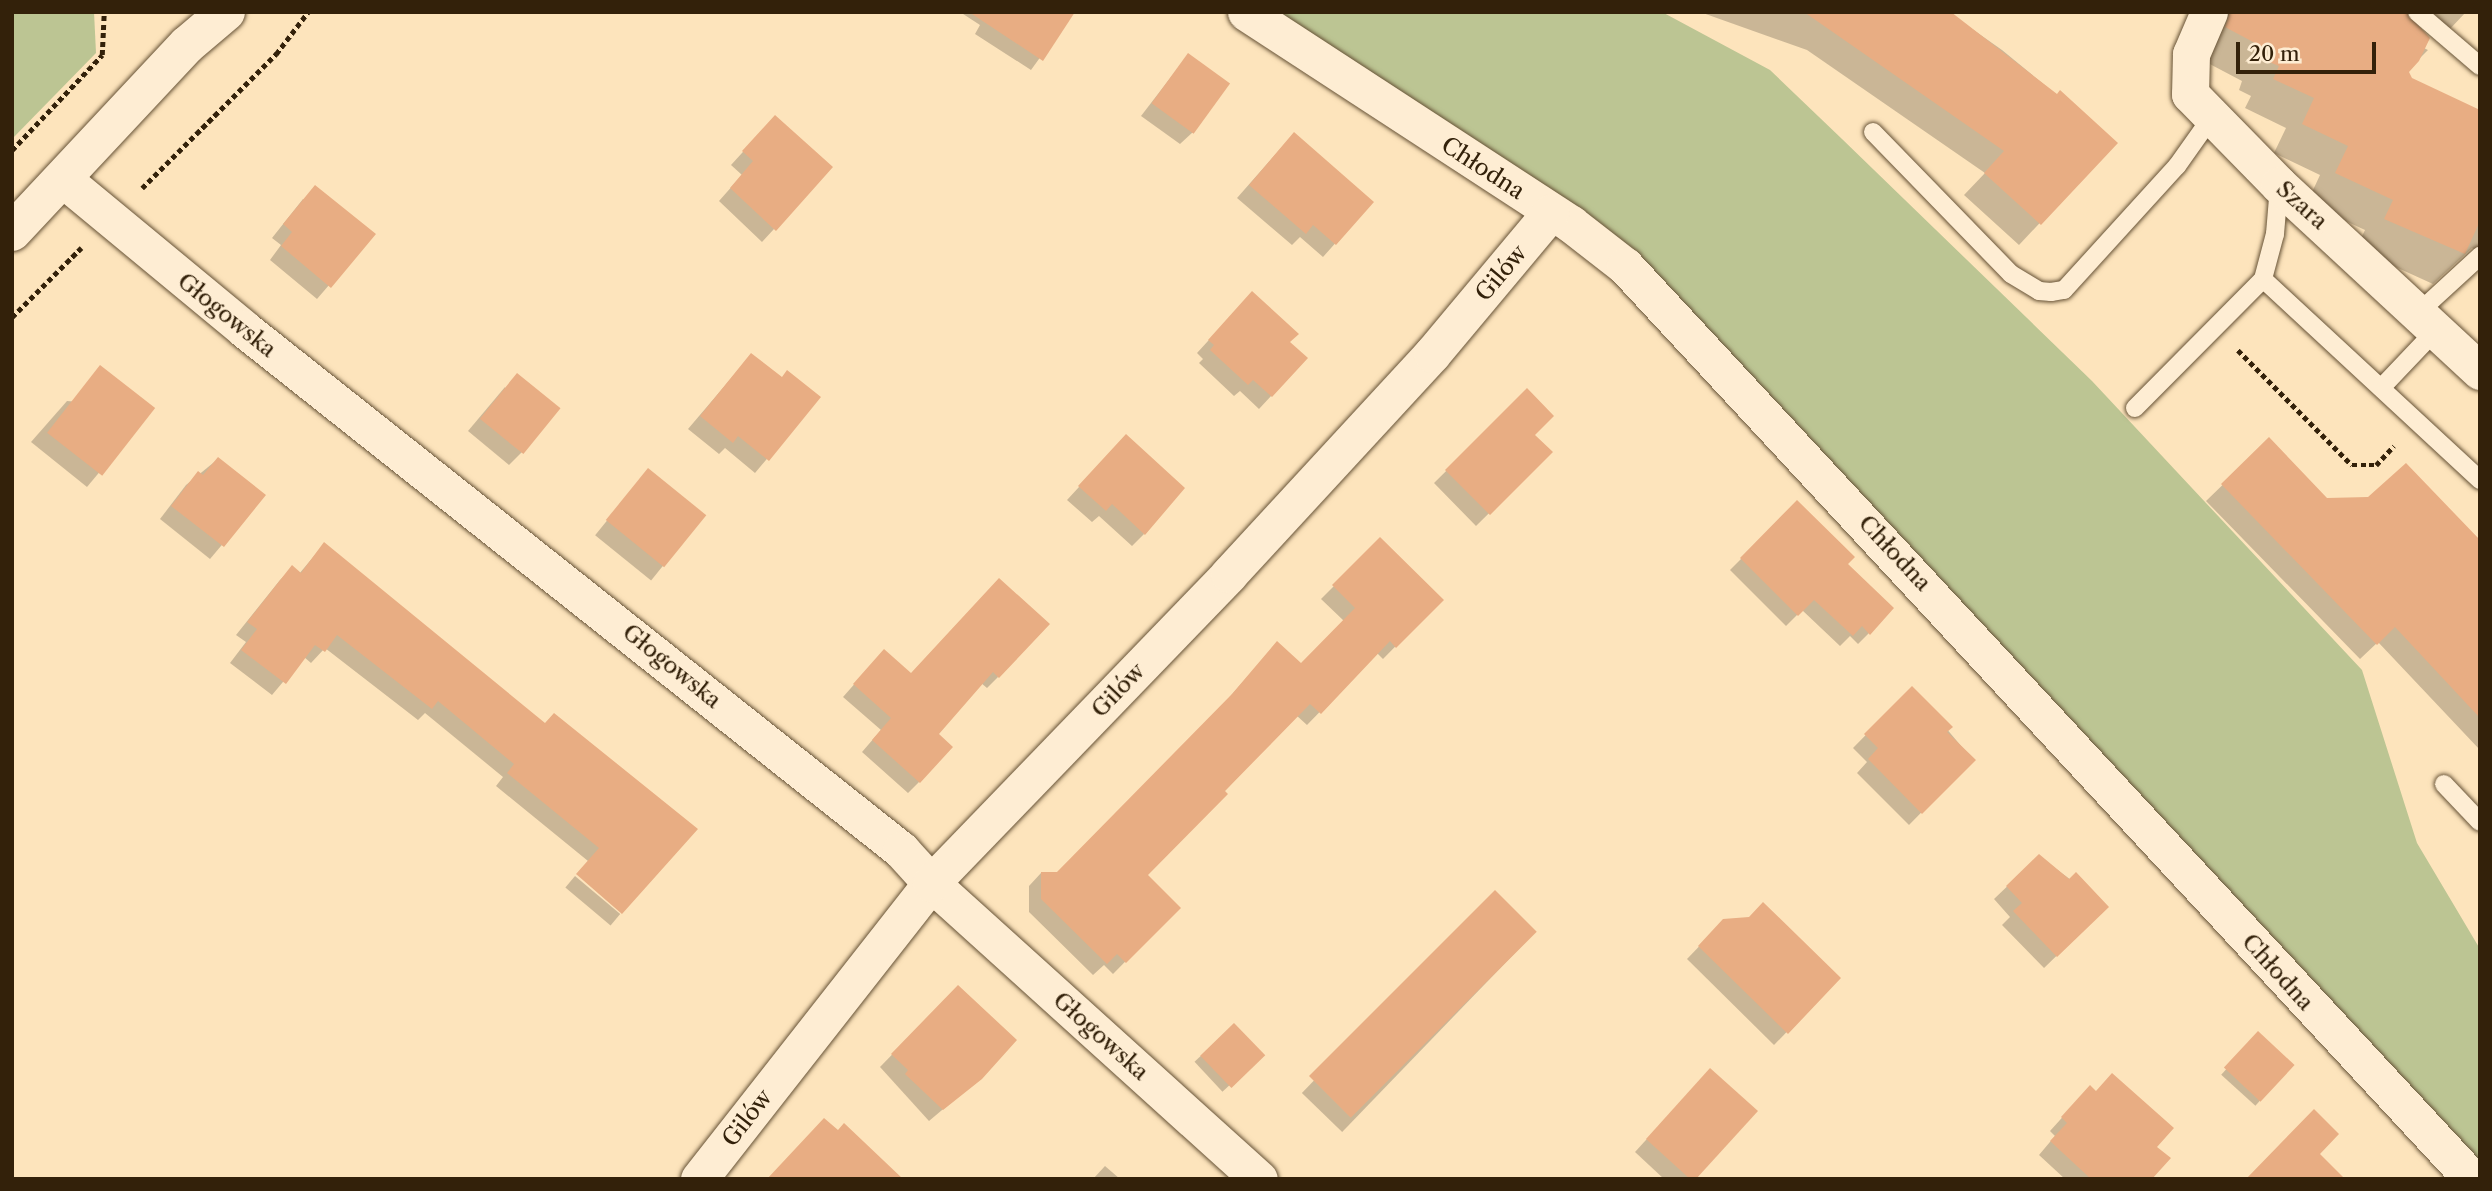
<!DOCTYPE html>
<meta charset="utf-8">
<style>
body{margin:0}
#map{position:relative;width:2492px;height:1191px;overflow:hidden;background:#fde4bc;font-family:"Libre Caslon Text",serif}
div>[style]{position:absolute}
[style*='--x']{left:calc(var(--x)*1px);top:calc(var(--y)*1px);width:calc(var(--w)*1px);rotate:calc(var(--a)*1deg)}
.green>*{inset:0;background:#bcc593}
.shadow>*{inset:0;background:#0003;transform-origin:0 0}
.building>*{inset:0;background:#e8ad83;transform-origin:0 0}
.path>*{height:4.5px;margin-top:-2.25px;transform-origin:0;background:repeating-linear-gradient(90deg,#33210a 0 5px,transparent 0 8.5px)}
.roads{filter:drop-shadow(0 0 2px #665236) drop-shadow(0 0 2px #665236)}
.lane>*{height:18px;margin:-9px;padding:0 9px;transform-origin:9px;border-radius:9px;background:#feedd3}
.street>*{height:37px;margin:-18.5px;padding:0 18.5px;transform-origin:18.5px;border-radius:18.5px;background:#feedd3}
.secondary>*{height:38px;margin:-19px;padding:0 19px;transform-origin:19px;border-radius:19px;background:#feedd3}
span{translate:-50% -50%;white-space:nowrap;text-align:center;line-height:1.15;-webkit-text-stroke:6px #feedd3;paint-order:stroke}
.street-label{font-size:23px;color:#33210a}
.frame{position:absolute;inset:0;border:14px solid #33210a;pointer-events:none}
.scale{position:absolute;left:2236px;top:42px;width:140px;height:32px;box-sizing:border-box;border:4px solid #33210a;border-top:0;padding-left:9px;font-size:21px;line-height:24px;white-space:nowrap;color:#33210a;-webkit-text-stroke:5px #feedd3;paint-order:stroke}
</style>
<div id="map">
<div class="green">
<div style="clip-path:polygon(12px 12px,94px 12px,96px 53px,12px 139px)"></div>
<div style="clip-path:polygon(1278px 12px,1662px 12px,1770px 70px,1842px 139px,2092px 381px,2362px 670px,2417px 843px,2480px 949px,2480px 1164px,1736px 368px)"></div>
</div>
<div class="shadow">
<div style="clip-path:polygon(960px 12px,1073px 12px,1031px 70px,975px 34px,980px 25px)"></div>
<div style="clip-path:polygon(1700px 12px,1948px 12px,2002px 50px,2115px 143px,2019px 245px,1964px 195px,1985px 173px,1807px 50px)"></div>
<div style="clip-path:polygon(2227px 12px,2350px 12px,2428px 50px,2406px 72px,2411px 79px,2480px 112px,2480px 253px,2472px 248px,2433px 284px,2356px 249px,2365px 230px,2307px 203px,2320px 175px,2274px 153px,2286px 128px,2245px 108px,2251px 96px,2239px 90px,2242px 81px,2204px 61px)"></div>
<div style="clip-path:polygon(2410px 12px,2466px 12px,2449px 30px,2434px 14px,2423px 26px)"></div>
<div style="clip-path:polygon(1188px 55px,1193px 132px,1180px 144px,1141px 116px)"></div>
<div style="clip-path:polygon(763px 130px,774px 229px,762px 242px,719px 201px,742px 175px,731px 165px)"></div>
<div style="clip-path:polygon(1282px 147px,1372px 202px,1323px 257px,1300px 237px,1292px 245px,1237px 198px)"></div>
<div style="clip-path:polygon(303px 199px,373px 234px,317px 299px,270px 260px,281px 245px,272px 238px)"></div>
<div style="clip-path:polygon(1240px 306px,1306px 358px,1259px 409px,1240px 391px,1234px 396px,1199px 363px,1203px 359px,1197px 353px)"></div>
<div style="clip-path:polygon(751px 355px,781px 379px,818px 398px,755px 473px,725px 448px,719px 454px,688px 429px)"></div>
<div style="clip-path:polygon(505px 387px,522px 452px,509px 465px,468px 431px)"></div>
<div style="clip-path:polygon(1527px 391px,1533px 435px,1551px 452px,1476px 526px,1434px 483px)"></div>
<div style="clip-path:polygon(67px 401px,153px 408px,87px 487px,31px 442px)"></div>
<div style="clip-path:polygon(2269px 440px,2327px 500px,2369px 499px,2480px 543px,2480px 750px,2378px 642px,2360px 659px,2206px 501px)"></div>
<div style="clip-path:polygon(1114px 449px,1144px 534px,1132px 546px,1099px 516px,1092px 522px,1067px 500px)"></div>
<div style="clip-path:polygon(218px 459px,264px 495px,210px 559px,160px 519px,186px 485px)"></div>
<div style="left:648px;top:470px;width:72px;height:84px;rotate:39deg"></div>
<div style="clip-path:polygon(1797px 503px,1846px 564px,1869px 633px,1858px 644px,1850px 636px,1840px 646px,1802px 610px,1786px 626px,1730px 570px)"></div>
<div style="clip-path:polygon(1380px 540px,1441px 600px,1383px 659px,1377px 653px,1307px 725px,1296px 715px,1146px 875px,1178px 908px,1113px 974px,1104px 965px,1093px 975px,1029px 912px,1029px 886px,1041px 873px,1057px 873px,1220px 708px,1277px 643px,1301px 666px,1344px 621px,1321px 599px)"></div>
<div style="clip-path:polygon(324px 544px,544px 725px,695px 830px,588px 861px,496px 786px,503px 777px,425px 713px,418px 720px,325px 648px,311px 663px,304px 657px,272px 695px,230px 663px,246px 642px,236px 635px,280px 580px,292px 568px,299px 574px)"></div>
<div style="clip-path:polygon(988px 591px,998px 677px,987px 688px,981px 683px,936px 734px,919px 782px,908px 793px,862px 752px,881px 730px,843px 697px,873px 663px,910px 675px)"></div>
<div style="clip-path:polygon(1912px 688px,1973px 760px,1909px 825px,1857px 773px,1867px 762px,1853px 748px)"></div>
<div style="clip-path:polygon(2039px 856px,2107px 907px,2044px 968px,2002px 925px,2010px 917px,1994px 899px)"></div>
<div style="left:575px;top:876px;width:59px;height:15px;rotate:40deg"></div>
<div style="left:1495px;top:893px;width:56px;height:278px;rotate:44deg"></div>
<div style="clip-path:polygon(1711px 934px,1839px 978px,1774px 1045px,1687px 959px)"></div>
<div style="clip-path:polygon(958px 987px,980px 1078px,929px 1121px,880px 1067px)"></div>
<div style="left:1234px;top:1025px;width:41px;height:54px;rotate:47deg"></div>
<div style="left:2258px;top:1034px;width:46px;height:55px;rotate:42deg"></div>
<div style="clip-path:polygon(1698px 1083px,1694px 1179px,1664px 1179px,1635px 1152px)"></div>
<div style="clip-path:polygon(2078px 1100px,2155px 1147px,2150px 1179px,2065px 1179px,2039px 1155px,2055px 1136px,2050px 1131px)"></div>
<div style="clip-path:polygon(1105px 1166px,1120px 1179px,1093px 1179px)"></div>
</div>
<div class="building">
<div style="clip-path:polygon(969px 12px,1075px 12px,1043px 61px)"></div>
<div style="clip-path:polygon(1804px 12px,1951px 12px,2057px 94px,2060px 90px,2118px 143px,2041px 225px,1984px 173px,2004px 151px)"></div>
<div style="clip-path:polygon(2230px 12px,2406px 12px,2430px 38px,2419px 61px,2409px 72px,2412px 78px,2480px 110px,2480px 221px,2465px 254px,2384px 219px,2393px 200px,2335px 173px,2348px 146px,2302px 124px,2314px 98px,2273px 79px,2279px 66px,2267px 61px,2270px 51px,2225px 27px)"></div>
<div style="left:1188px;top:53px;width:52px;height:62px;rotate:36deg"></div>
<div style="clip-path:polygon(775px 115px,833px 167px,776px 231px,730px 188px,753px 161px,742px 151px)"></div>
<div style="clip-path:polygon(1294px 132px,1374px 202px,1336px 245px,1313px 225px,1306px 234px,1249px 185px)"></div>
<div style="clip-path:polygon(315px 185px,376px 234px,331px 288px,281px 246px,292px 232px,283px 224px)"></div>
<div style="clip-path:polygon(1252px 291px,1299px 334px,1290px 342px,1308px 358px,1272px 397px,1253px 380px,1248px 385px,1210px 350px,1214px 345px,1208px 340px)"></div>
<div style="clip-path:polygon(751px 353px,782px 377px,787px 370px,821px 397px,769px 461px,738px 436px,733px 443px,700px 416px)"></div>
<div style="left:100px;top:365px;width:70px;height:86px;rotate:38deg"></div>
<div style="left:517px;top:373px;width:56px;height:59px;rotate:39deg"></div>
<div style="clip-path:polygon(1527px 388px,1554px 416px,1535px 435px,1553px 452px,1490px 515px,1445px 470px)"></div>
<div style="clip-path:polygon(1126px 434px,1185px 488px,1145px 535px,1112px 504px,1106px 511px,1078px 486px)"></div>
<div style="clip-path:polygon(2269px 437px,2327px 498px,2368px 497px,2406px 463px,2480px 540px,2480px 718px,2395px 627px,2377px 645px,2221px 484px)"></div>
<div style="clip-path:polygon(218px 457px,266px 495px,224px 547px,171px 506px,198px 471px,203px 475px)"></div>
<div style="left:648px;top:468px;width:75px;height:67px;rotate:39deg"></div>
<div style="clip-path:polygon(1797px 500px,1855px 557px,1848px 564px,1894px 608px,1870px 635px,1862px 626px,1853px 636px,1814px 600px,1798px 616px,1740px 558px)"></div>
<div style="clip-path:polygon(1380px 537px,1444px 600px,1396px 648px,1390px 641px,1321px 714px,1310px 704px,1225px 791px,1228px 794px,1148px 875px,1181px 908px,1126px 963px,1117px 954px,1107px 964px,1041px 899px,1041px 872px,1057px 872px,1232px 694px,1277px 641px,1301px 663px,1355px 608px,1332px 585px)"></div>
<div style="clip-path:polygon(324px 542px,545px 723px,554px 713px,698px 829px,622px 914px,576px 874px,599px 848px,507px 773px,514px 764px,438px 701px,432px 709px,337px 635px,325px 652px,315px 645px,286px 684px,241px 650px,257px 629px,247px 622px,292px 565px,301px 573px)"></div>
<div style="clip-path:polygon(999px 578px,1050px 624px,999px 678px,993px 672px,939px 734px,953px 747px,920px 783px,872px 740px,891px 718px,853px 684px,884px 649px,911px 673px)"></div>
<div style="clip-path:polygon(1912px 686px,1953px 727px,1947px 732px,1976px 760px,1922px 814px,1868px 759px,1878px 748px,1864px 734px)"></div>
<div style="clip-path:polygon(2039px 854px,2069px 879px,2076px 872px,2109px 907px,2057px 957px,2013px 911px,2022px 903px,2006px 886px)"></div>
<div style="left:1495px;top:890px;width:59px;height:263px;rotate:45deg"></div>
<div style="clip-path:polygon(1763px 902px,1841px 978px,1788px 1034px,1698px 946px,1723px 919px,1749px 917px)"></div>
<div style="clip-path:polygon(958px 985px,1017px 1040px,982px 1079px,943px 1110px,905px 1074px,908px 1070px,891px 1054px)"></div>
<div style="left:1234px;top:1023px;width:45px;height:47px;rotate:46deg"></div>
<div style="left:2258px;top:1031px;width:50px;height:50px;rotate:43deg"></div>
<div style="clip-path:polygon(1710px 1068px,1758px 1111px,1696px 1179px,1690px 1179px,1646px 1139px)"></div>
<div style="clip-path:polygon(2112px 1073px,2174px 1128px,2157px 1147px,2171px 1158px,2152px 1179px,2091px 1179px,2050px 1141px,2067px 1123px,2061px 1117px,2090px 1085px,2096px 1091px)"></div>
<div style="clip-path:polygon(2314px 1109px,2339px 1134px,2320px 1154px,2345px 1179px,2246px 1179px)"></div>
<div style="clip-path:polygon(824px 1118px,838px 1130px,844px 1123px,903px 1179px,767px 1179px)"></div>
</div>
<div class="path">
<div style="--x:12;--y:150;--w:131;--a:-46.5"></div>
<div style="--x:102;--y:55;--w:43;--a:-87.3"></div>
<div style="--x:142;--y:188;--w:190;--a:-45"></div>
<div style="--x:276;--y:54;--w:53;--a:-52.7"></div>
<div style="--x:12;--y:317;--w:98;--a:-45"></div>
<div style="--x:2238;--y:350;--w:162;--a:45.3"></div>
<div style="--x:2352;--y:465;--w:24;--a:0"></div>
<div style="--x:2376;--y:465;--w:26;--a:-47"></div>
</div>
<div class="roads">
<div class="lane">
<div style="--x:2417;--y:12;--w:83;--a:40.6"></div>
<div style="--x:1873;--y:132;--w:198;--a:45.8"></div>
<div style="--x:2011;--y:274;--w:33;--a:31"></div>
<div style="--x:2039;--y:291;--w:12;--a:5"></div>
<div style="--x:2051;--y:292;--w:13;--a:-9"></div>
<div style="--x:2064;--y:290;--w:168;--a:-47.7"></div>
<div style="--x:2177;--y:166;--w:59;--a:-54.7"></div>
<div style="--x:2263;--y:279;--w:296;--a:42.8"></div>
<div style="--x:2419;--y:312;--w:83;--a:-42.6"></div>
<div style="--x:2382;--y:387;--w:80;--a:-46.5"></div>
<div style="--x:2135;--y:408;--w:182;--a:-45.2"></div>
<div style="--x:2263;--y:279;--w:47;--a:-75.1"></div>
<div style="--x:2275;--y:234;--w:48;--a:-85.2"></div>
<div style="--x:2444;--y:784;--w:52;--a:46.5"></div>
</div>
<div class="street">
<div style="--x:1246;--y:12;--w:388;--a:33.1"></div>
<div style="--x:1571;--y:224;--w:68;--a:37.9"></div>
<div style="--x:1625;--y:266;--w:1245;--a:47.15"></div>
<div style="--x:2209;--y:12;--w:46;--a:113.2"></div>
<div style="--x:2191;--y:54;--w:40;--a:91.4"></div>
<div style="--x:2190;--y:94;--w:127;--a:45.6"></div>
<div style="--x:2279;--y:185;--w:274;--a:42.8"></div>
<div style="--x:63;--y:179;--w:235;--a:39.6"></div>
<div style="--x:244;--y:329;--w:839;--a:38.41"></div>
<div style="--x:901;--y:850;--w:45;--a:47.7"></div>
<div style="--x:931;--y:883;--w:442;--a:42.1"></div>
<div style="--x:699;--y:1179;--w:376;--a:-51.9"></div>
<div style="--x:931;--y:883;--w:429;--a:-46"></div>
<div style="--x:1229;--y:574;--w:299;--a:-47.3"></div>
<div style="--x:1432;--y:354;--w:184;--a:-50.1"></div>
</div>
<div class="secondary">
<div style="--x:12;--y:232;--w:256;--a:-46.9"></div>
<div style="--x:187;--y:45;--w:51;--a:-40.2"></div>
</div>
</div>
<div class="street-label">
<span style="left:1483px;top:168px;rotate:33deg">Chłodna</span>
<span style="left:2302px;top:205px;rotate:42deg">Szara</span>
<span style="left:1501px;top:273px;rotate:-50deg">Gilów</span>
<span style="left:227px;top:315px;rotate:39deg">Głogowska</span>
<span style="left:1895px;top:553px;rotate:47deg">Chłodna</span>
<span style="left:672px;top:666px;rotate:39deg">Głogowska</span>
<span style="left:1118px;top:690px;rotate:-46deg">Gilów</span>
<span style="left:2278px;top:972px;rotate:48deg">Chłodna</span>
<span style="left:1101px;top:1036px;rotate:42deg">Głogowska</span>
<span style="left:747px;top:1118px;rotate:-52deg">Gilów</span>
</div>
<div class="frame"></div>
<div class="scale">20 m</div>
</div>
